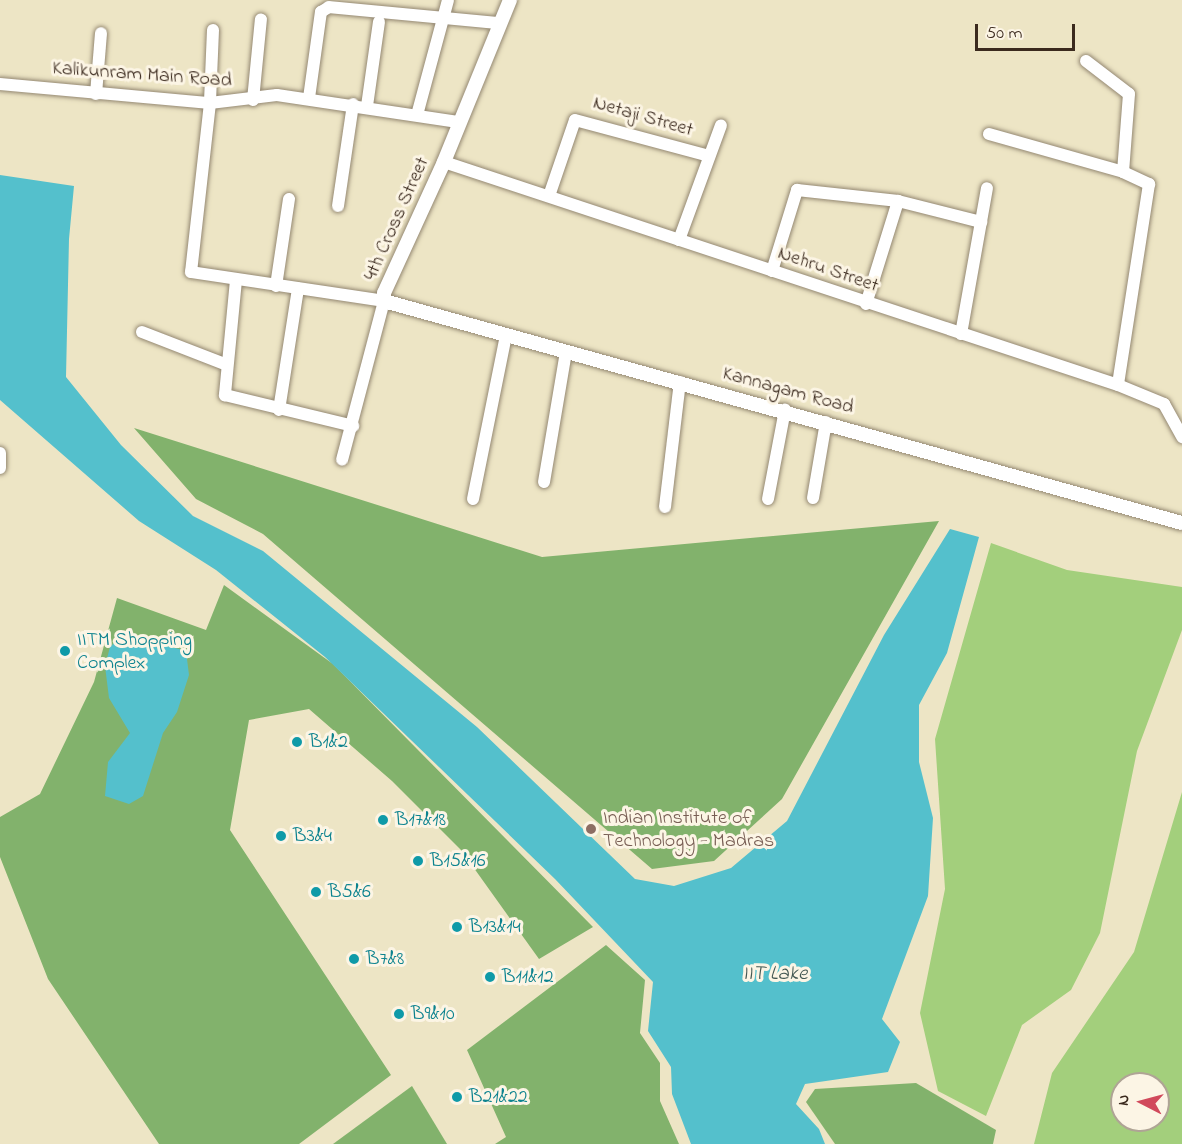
<!DOCTYPE html>
<style>
body{margin:0}
#map{position:relative;width:1182px;height:1144px;overflow:hidden;background:#ede5c5;font-family:"Indie Flower",sans-serif}
div>[style]{position:absolute}
[style*='--x']{left:calc(var(--x)*1px);top:calc(var(--y)*1px);width:calc(var(--w)*1px);rotate:calc(var(--a)*1deg)}
.green>*{inset:0;background:#a3cf7c}
.forest>*{inset:0;background:#82b26c}
.water>*{inset:0;background:#54c0cc}
.roads{filter:drop-shadow(0 0 2px #948872) drop-shadow(0 0 2px #948872)}
.minor>*{height:12px;margin:-6px;padding:0 6px;transform-origin:6px;border-radius:6px;background:#fff}
.tertiary>*{height:14px;margin:-7px;padding:0 7px;transform-origin:7px;border-radius:7px;background:#fff}
.dots>*{width:16px;height:16px;translate:-50% -50%;box-sizing:border-box;border:3px solid #fcf5e5;border-radius:50%}
span{translate:-50% -50%;white-space:nowrap;text-align:center;line-height:1.15;-webkit-text-stroke:6px #fcf5e5;paint-order:stroke}
.street-label{font-size:20px;color:#3b2a1e}
.culture-label{font-size:20px;color:#0d838f}
.left{translate:0 -50%;text-align:left}
.education-label{font-size:20px;color:#785e54}
.water-label{font-size:21px;color:#425752;font-style:italic}
.north{position:absolute;left:1110px;top:1072px;width:60px;height:60px;box-sizing:border-box;background:#fcf5e5;border:2px solid #afa495;border-radius:50%;rotate:276deg;font-size:16px;font-weight:700;line-height:24px;text-align:center;color:#3b2a1e}
.north::after{content:'';display:block;margin:auto;width:21px;height:27px;background:#d1495b;clip-path:polygon(50% 0,100% 100%,50% 72%,0 100%)}
.scale{position:absolute;left:975px;top:24px;width:100px;height:27px;box-sizing:border-box;border:3px solid #3b2a1e;border-top:0;padding-left:8px;font-size:18px;line-height:21px;white-space:nowrap;color:#3b2a1e;-webkit-text-stroke:4px #fcf5e5;paint-order:stroke}
</style>
<div id="map">
<div class="green">
<div style="clip-path:polygon(991px 543px,1067px 570px,1182px 587px,1182px 630px,1137px 751px,1100px 933px,1071px 990px,1022px 1025px,986px 1116px,938px 1091px,920px 1013px,945px 889px,935px 739px)"></div>
<div style="clip-path:polygon(evenodd,1182px 792px,1182px 1144px,1034px 1144px,1052px 1073px,1134px 952px,1182px 792px,1122px 1084px,1158px 1084px,1158px 1120px,1122px 1120px,1122px 1084px)"></div>
</div>
<div class="forest">
<div style="clip-path:polygon(134px 428px,542px 557px,939px 521px,782px 799px,714px 861px,652px 869px,263px 534px,196px 499px)"></div>
<div style="clip-path:polygon(224px 585px,333px 664px,593px 927px,539px 959px,461px 850px,392px 781px,309px 709px,249px 720px,230px 830px,391px 1075px,299px 1144px,159px 1144px,48px 979px,0 857px,0 817px,40px 794px,94px 682px,117px 598px,206px 630px)"></div>
<div style="clip-path:polygon(606px 945px,645px 980px,640px 1033px,660px 1063px,660px 1101px,679px 1144px,495px 1144px,506px 1137px,467px 1050px)"></div>
<div style="clip-path:polygon(916px 1083px,996px 1130px,993px 1144px,835px 1144px,806px 1102px,815px 1089px)"></div>
<div style="clip-path:polygon(412px 1086px,447px 1144px,333px 1144px)"></div>
</div>
<div class="water">
<div style="clip-path:polygon(0 175px,74px 186px,69px 239px,66px 377px,121px 445px,193px 516px,263px 551px,477px 727px,635px 879px,674px 886px,731px 868px,787px 821px,884px 635px,950px 529px,979px 537px,947px 653px,919px 705px,919px 762px,933px 818px,928px 896px,882px 1019px,900px 1042px,888px 1072px,805px 1084px,796px 1104px,819px 1129px,825px 1144px,691px 1144px,672px 1094px,671px 1067px,648px 1031px,653px 982px,555px 879px,325px 657px,216px 570px,139px 521px,0 400px)"></div>
<div style="clip-path:polygon(131px 636px,186px 651px,189px 675px,177px 712px,163px 733px,143px 796px,129px 804px,105px 796px,108px 762px,130px 733px,109px 698px,105px 666px,110px 647px,119px 638px)"></div>
</div>
<div class="roads">
<div class="minor">
<div style="--x:213;--y:30;--w:73;--a:92.4"></div>
<div style="--x:210;--y:103;--w:170;--a:96.4"></div>
<div style="--x:191;--y:272;--w:195;--a:8.5"></div>
<div style="--x:384;--y:301;--w:164;--a:104.8"></div>
<div style="--x:1086;--y:61;--w:54;--a:37.5"></div>
<div style="--x:1129;--y:94;--w:78;--a:94.4"></div>
<div style="--x:0;--y:84;--w:211;--a:5.2"></div>
<div style="--x:210;--y:103;--w:67;--a:-6.8"></div>
<div style="--x:277;--y:95;--w:183;--a:8.5"></div>
<div style="--x:96;--y:94;--w:61;--a:-85.3"></div>
<div style="--x:309;--y:98;--w:87;--a:-82.1"></div>
<div style="--x:321;--y:12;--w:9;--a:-32"></div>
<div style="--x:329;--y:7;--w:171;--a:5.4"></div>
<div style="--x:253;--y:100;--w:81;--a:-84.4"></div>
<div style="--x:367;--y:106;--w:85;--a:-81.9"></div>
<div style="--x:417;--y:115;--w:119;--a:-74.9"></div>
<div style="--x:989;--y:134;--w:139;--a:15.8"></div>
<div style="--x:1123;--y:172;--w:29;--a:25"></div>
<div style="--x:1149;--y:184;--w:203;--a:98.8"></div>
<div style="--x:444;--y:162;--w:710;--a:18.31"></div>
<div style="--x:1118;--y:385;--w:50;--a:22.4"></div>
<div style="--x:1164;--y:404;--w:38;--a:61"></div>
<div style="--x:549;--y:196;--w:80;--a:-71.1"></div>
<div style="--x:575;--y:120;--w:139;--a:15"></div>
<div style="--x:338;--y:206;--w:103;--a:-81.6"></div>
<div style="--x:679;--y:240;--w:122;--a:-69.9"></div>
<div style="--x:772;--y:271;--w:85;--a:-72.8"></div>
<div style="--x:797;--y:190;--w:102;--a:6.2"></div>
<div style="--x:898;--y:201;--w:86;--a:14.2"></div>
<div style="--x:236;--y:280;--w:116;--a:95.5"></div>
<div style="--x:225;--y:395;--w:132;--a:13.6"></div>
<div style="--x:276;--y:286;--w:88;--a:-81.5"></div>
<div style="--x:866;--y:304;--w:108;--a:-72.7"></div>
<div style="--x:142;--y:332;--w:91;--a:21.2"></div>
<div style="--x:961;--y:334;--w:148;--a:-79.9"></div>
<div style="--x:279;--y:410;--w:123;--a:-81.1"></div>
<div style="--x:0;--y:453;--w:15;--a:90"></div>
<div style="--x:544;--y:482;--w:132;--a:-80.4"></div>
<div style="--x:813;--y:498;--w:77;--a:-80.3"></div>
<div style="--x:473;--y:499;--w:167;--a:-78.6"></div>
<div style="--x:768;--y:499;--w:91;--a:-79.2"></div>
<div style="--x:665;--y:507;--w:126;--a:-83.2"></div>
</div>
<div class="tertiary">
<div style="--x:510;--y:0;--w:175;--a:112.2"></div>
<div style="--x:444;--y:162;--w:144;--a:114.6"></div>
<div style="--x:384;--y:293;--w:8;--a:90"></div>
<div style="--x:384;--y:301;--w:828;--a:15.55"></div>
</div>
</div>
<div class="dots">
<div style="left:65px;top:651px;background:#0f9aa8"></div>
<div style="left:297px;top:742px;background:#0f9aa8"></div>
<div style="left:383px;top:820px;background:#0f9aa8"></div>
<div style="left:591px;top:829px;background:#8d6e63"></div>
<div style="left:281px;top:836px;background:#0f9aa8"></div>
<div style="left:418px;top:861px;background:#0f9aa8"></div>
<div style="left:316px;top:892px;background:#0f9aa8"></div>
<div style="left:457px;top:927px;background:#0f9aa8"></div>
<div style="left:354px;top:959px;background:#0f9aa8"></div>
<div style="left:490px;top:977px;background:#0f9aa8"></div>
<div style="left:399px;top:1014px;background:#0f9aa8"></div>
<div style="left:457px;top:1097px;background:#0f9aa8"></div>
</div>
<div class="street-label">
<span style="left:142px;top:75px;rotate:4deg">Kalikunram Main Road</span>
<span style="left:643px;top:117px;rotate:16deg">Netaji Street</span>
<span style="left:397px;top:219px;rotate:-66deg">4th Cross Street</span>
<span style="left:828px;top:270px;rotate:19deg">Nehru Street</span>
<span style="left:788px;top:391px;rotate:15deg">Kannagam Road</span>
</div>
<div class="culture-label">
<span class="left" style="left:77px;top:652px">IITM Shopping<br>Complex</span>
<span class="left" style="left:309px;top:742px">B1&amp;2</span>
<span class="left" style="left:395px;top:820px">B17&amp;18</span>
<span class="left" style="left:293px;top:836px">B3&amp;4</span>
<span class="left" style="left:430px;top:861px">B15&amp;16</span>
<span class="left" style="left:328px;top:892px">B5&amp;6</span>
<span class="left" style="left:469px;top:927px">B13&amp;14</span>
<span class="left" style="left:366px;top:959px">B7&amp;8</span>
<span class="left" style="left:502px;top:977px">B11&amp;12</span>
<span class="left" style="left:411px;top:1014px">B9&amp;10</span>
<span class="left" style="left:469px;top:1097px">B21&amp;22</span>
</div>
<div class="education-label">
<span class="left" style="left:603px;top:830px">Indian Institute of<br>Technology - Madras</span>
</div>
<div class="water-label">
<span style="left:775px;top:974px">IIT Lake</span>
</div>
<div class="north">N</div>
<div class="scale">50 m</div>
</div>
